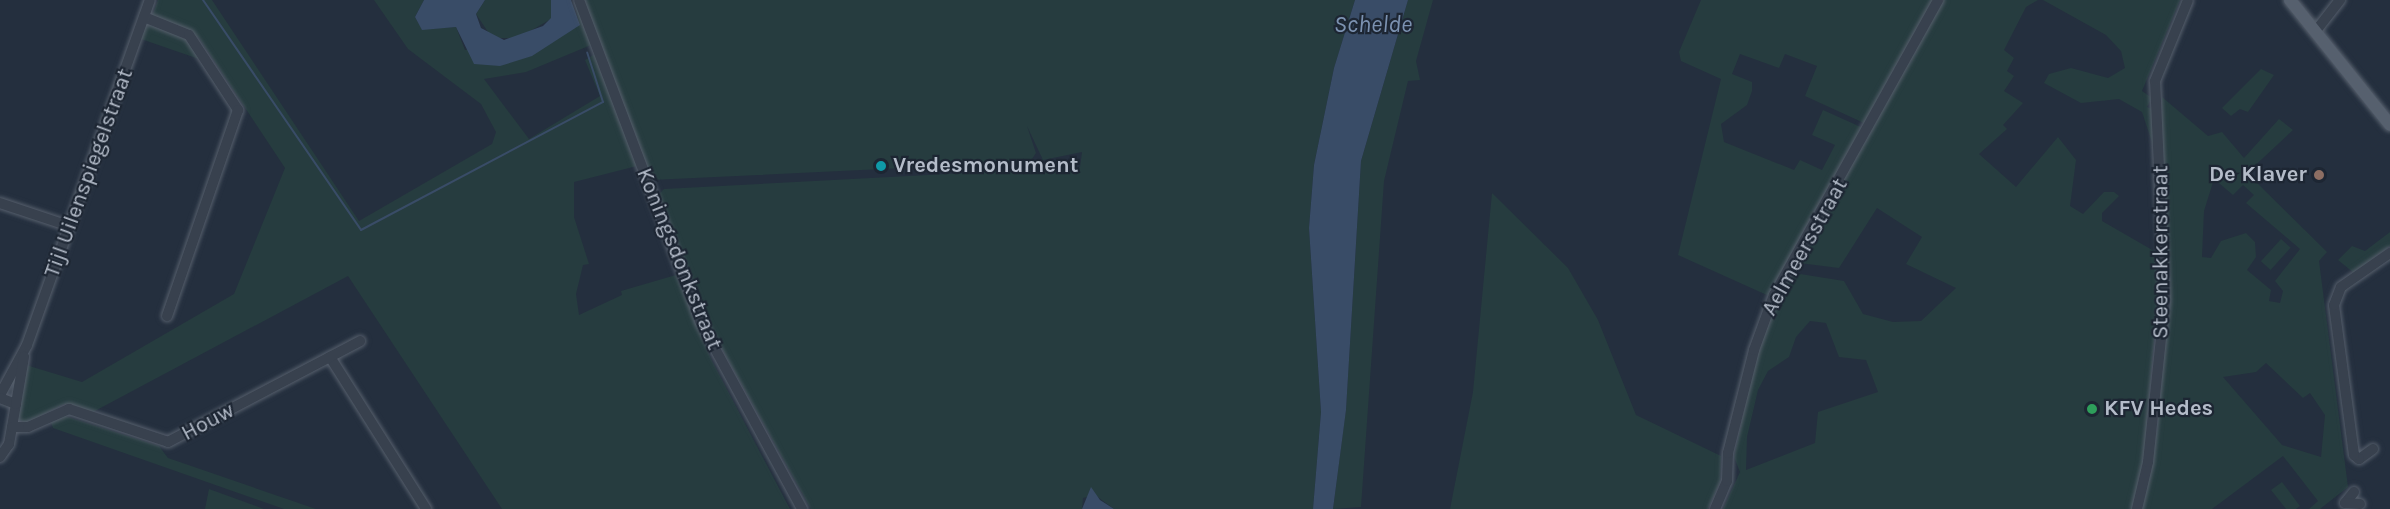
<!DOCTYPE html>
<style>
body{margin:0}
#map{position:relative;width:2390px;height:509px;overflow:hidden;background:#242f3e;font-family:Karla,sans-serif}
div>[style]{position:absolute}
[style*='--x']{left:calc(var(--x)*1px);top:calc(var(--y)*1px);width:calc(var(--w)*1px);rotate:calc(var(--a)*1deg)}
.green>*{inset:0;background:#263c3f;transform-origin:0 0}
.water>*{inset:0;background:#394c67}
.stream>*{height:2px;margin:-1px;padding:0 1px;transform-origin:1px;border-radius:1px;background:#394c67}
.roads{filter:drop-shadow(0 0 2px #565f6c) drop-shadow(0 0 2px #565f6c)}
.minor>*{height:10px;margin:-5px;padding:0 5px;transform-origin:5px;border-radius:5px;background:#38414e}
.major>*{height:12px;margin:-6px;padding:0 6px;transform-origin:6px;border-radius:6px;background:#56606e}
.dots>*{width:16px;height:16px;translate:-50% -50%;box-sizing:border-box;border:3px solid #1d2633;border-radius:50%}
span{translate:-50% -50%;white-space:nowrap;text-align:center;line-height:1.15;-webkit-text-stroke:4.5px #1d2633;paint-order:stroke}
.poi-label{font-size:22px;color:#b4bcc9;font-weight:700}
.left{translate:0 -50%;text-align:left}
.right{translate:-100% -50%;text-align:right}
.street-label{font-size:22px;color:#b4bcc9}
.water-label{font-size:24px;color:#7c92b1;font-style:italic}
</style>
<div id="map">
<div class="green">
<div style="clip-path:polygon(158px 0,212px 0,359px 221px,492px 144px,496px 132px,481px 104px,408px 49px,374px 0,424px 0,415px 17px,422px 29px,456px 27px,465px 50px,579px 25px,575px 0,591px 45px,526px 72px,484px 79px,529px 139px,600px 96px,585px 60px,595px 54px,637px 166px,574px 182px,574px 217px,589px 264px,583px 265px,576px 294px,579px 315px,622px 295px,621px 291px,676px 275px,711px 359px,790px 509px,502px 509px,348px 276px,93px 412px,64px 404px,26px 423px,18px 419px,26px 365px,82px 382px,234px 294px,285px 168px,199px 38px,152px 16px)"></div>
<div style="clip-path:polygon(485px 0,551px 0,551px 19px,518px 38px,492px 38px,476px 14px)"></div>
<div style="clip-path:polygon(583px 0,1355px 0,1334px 68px,1314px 165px,1309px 228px,1321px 412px,1313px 509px,1114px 509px,1095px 495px,1083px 498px,1082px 509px,811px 509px,713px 333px,659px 194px,664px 189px,1080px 167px,1082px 152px,1043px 160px,1027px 126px,1036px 153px,1030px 162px,651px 180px)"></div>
<div style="clip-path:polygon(1408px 0,1433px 0,1416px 61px,1420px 80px,1408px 81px,1384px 181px,1361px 507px,1333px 509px,1346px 409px,1361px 161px)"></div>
<div style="clip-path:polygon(evenodd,1701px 0,2038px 0,2026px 7px,2004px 50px,2014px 58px,2007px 71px,2014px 76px,2004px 91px,2023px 103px,2003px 125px,2007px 129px,1979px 154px,2016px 187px,2058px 137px,2076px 160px,2070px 206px,2083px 214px,2104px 192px,2114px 192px,2119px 196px,2102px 213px,2102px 221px,2161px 255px,2143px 473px,2133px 509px,1723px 509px,1740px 472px,1734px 457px,1769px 296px,1678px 255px,1721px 79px,1681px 61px,1679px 52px,1701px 0,1740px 54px,1779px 68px,1785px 54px,1817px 66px,1805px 96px,1864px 123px,1863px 128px,1823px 110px,1812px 135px,1835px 145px,1822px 170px,1800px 160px,1794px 170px,1724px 142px,1721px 124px,1747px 105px,1752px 91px,1752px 82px,1732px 74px,1740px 54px,1701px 0,1877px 208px,1922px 237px,1906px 264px,1956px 288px,1921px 321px,1893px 322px,1863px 314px,1844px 281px,1794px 273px,1799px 263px,1839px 268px,1877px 208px,1701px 0,1810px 321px,1826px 323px,1839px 357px,1866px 360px,1878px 392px,1818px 412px,1815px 443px,1746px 470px,1747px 437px,1758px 390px,1768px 371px,1789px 357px,1796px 337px,1810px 321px)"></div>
<div style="clip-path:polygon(evenodd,2043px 0,2180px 0,2142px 91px,2152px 98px,2147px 107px,2162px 113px,2162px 97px,2208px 136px,2222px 132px,2244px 158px,2279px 119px,2293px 130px,2247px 173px,2327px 252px,2319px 261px,2348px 487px,2320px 509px,2309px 509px,2318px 501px,2283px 456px,2212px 509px,2140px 509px,2157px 431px,2169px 303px,2162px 139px,2153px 145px,2142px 112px,2119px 99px,2081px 103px,2044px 83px,2049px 74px,2071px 68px,2108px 78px,2125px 68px,2121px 51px,2106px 35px,2043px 0,2214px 179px,2233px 195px,2243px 185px,2254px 195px,2246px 203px,2300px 249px,2275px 281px,2283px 291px,2280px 303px,2269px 301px,2271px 290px,2247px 270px,2256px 257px,2255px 242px,2246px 233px,2221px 241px,2211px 258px,2202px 257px,2204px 211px,2214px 179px,2043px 0,2266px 363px,2303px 398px,2310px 393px,2325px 415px,2321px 457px,2282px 445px,2223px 377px,2256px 372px,2266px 363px)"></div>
<div style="clip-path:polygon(146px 24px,187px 38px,199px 59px,141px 39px)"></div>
<div style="clip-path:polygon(2261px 69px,2274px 75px,2248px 112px,2240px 109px,2231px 116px,2222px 108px)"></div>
<div style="clip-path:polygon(1492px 193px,1568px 268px,1598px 320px,1636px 415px,1721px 456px,1720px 482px,1708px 509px,1450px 509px,1473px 392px)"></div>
<div style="clip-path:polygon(2390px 232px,2390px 246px,2354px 273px,2338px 260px,2352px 246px,2365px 251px)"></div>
<div style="left:2281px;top:239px;width:13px;height:30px;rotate:42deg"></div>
<div style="clip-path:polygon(65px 416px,159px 446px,168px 458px,316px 509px,284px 509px,53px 428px,51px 422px)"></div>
<div style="clip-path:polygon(2282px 482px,2300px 506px,2296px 509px,2286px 509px,2271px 490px)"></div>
<div style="clip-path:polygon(209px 489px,264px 509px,205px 509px)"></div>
</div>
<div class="water">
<div style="clip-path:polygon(424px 0,485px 0,476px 14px,481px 28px,504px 40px,543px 26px,551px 18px,551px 0,571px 0,580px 25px,532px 56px,500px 66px,474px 64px,456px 27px,422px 30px,415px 17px)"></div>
<div style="clip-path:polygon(1355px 0,1408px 0,1361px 161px,1346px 410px,1333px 509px,1313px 509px,1321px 412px,1309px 228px,1314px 165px,1334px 68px)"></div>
<div style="clip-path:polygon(1091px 487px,1100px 500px,1114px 509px,1082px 509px)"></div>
</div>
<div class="stream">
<div style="--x:203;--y:0;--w:279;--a:55.5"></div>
<div style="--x:361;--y:230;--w:274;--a:-27.9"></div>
<div style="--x:603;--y:102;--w:52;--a:-107.7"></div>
</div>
<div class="roads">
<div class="minor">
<div style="--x:579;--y:0;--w:343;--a:69.3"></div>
<div style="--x:700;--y:321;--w:214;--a:61.5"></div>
<div style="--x:144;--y:17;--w:48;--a:21.8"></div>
<div style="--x:189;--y:35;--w:90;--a:56.8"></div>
<div style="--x:238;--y:110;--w:218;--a:109"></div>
<div style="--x:2315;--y:32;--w:41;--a:-52"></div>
<div style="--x:0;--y:203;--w:73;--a:18.4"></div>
<div style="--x:330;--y:357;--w:180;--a:57.7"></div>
<div style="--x:0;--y:395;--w:57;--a:-61.6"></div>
<div style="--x:27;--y:345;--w:366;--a:-70.4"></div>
<div style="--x:0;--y:398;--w:17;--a:21"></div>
<div style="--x:16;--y:404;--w:41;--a:99.9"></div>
<div style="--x:9;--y:444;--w:16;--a:125"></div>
<div style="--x:16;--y:404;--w:48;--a:-80.3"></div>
<div style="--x:12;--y:427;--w:16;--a:0"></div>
<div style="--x:28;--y:427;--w:45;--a:-23.7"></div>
<div style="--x:69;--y:409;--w:104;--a:18.4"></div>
<div style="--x:168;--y:442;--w:217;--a:-27.7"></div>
<div style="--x:2373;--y:449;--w:17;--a:144"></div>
<div style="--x:2359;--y:459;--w:6;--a:-141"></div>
<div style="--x:2354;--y:455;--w:151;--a:-97.6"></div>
<div style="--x:2334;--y:305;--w:19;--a:-69"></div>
<div style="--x:2341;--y:287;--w:60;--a:-34.8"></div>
<div style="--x:2354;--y:492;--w:14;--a:129"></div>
<div style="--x:2345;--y:503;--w:15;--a:4"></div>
<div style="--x:1715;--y:509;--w:30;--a:-67"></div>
<div style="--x:1727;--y:481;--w:28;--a:-88"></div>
<div style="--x:1728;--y:453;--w:106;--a:-75.8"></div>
<div style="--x:1754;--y:350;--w:59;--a:-70"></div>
<div style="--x:1774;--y:295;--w:338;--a:-60.9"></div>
<div style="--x:2137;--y:509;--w:48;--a:-76.8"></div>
<div style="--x:2148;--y:462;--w:163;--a:-84"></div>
<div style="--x:2165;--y:300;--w:219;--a:-92.6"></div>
<div style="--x:2155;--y:81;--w:87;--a:-67.8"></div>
</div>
<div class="major">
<div style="--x:2290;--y:0;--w:160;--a:51.3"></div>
</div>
</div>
<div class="dots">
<div style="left:881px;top:166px;background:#0f9aa8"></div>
<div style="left:2319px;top:175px;background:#8d6e63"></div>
<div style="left:2092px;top:409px;background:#2e9e5b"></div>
</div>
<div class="poi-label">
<span class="left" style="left:893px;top:166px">Vredesmonument</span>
<span class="right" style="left:2307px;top:175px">De Klaver</span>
<span class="left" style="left:2104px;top:409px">KFV Hedes</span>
</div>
<div class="street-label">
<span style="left:89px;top:173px;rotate:-70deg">Tijl Uilenspiegelstraat</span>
<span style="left:1805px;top:247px;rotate:-61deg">Aelmeersstraat</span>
<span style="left:2161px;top:252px;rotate:-90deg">Steenakkerstraat</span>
<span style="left:679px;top:259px;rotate:68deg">Koningsdonkstraat</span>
<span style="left:208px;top:422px;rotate:-28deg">Houw</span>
</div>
<div class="water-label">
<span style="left:1373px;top:25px">Schelde</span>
</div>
</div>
